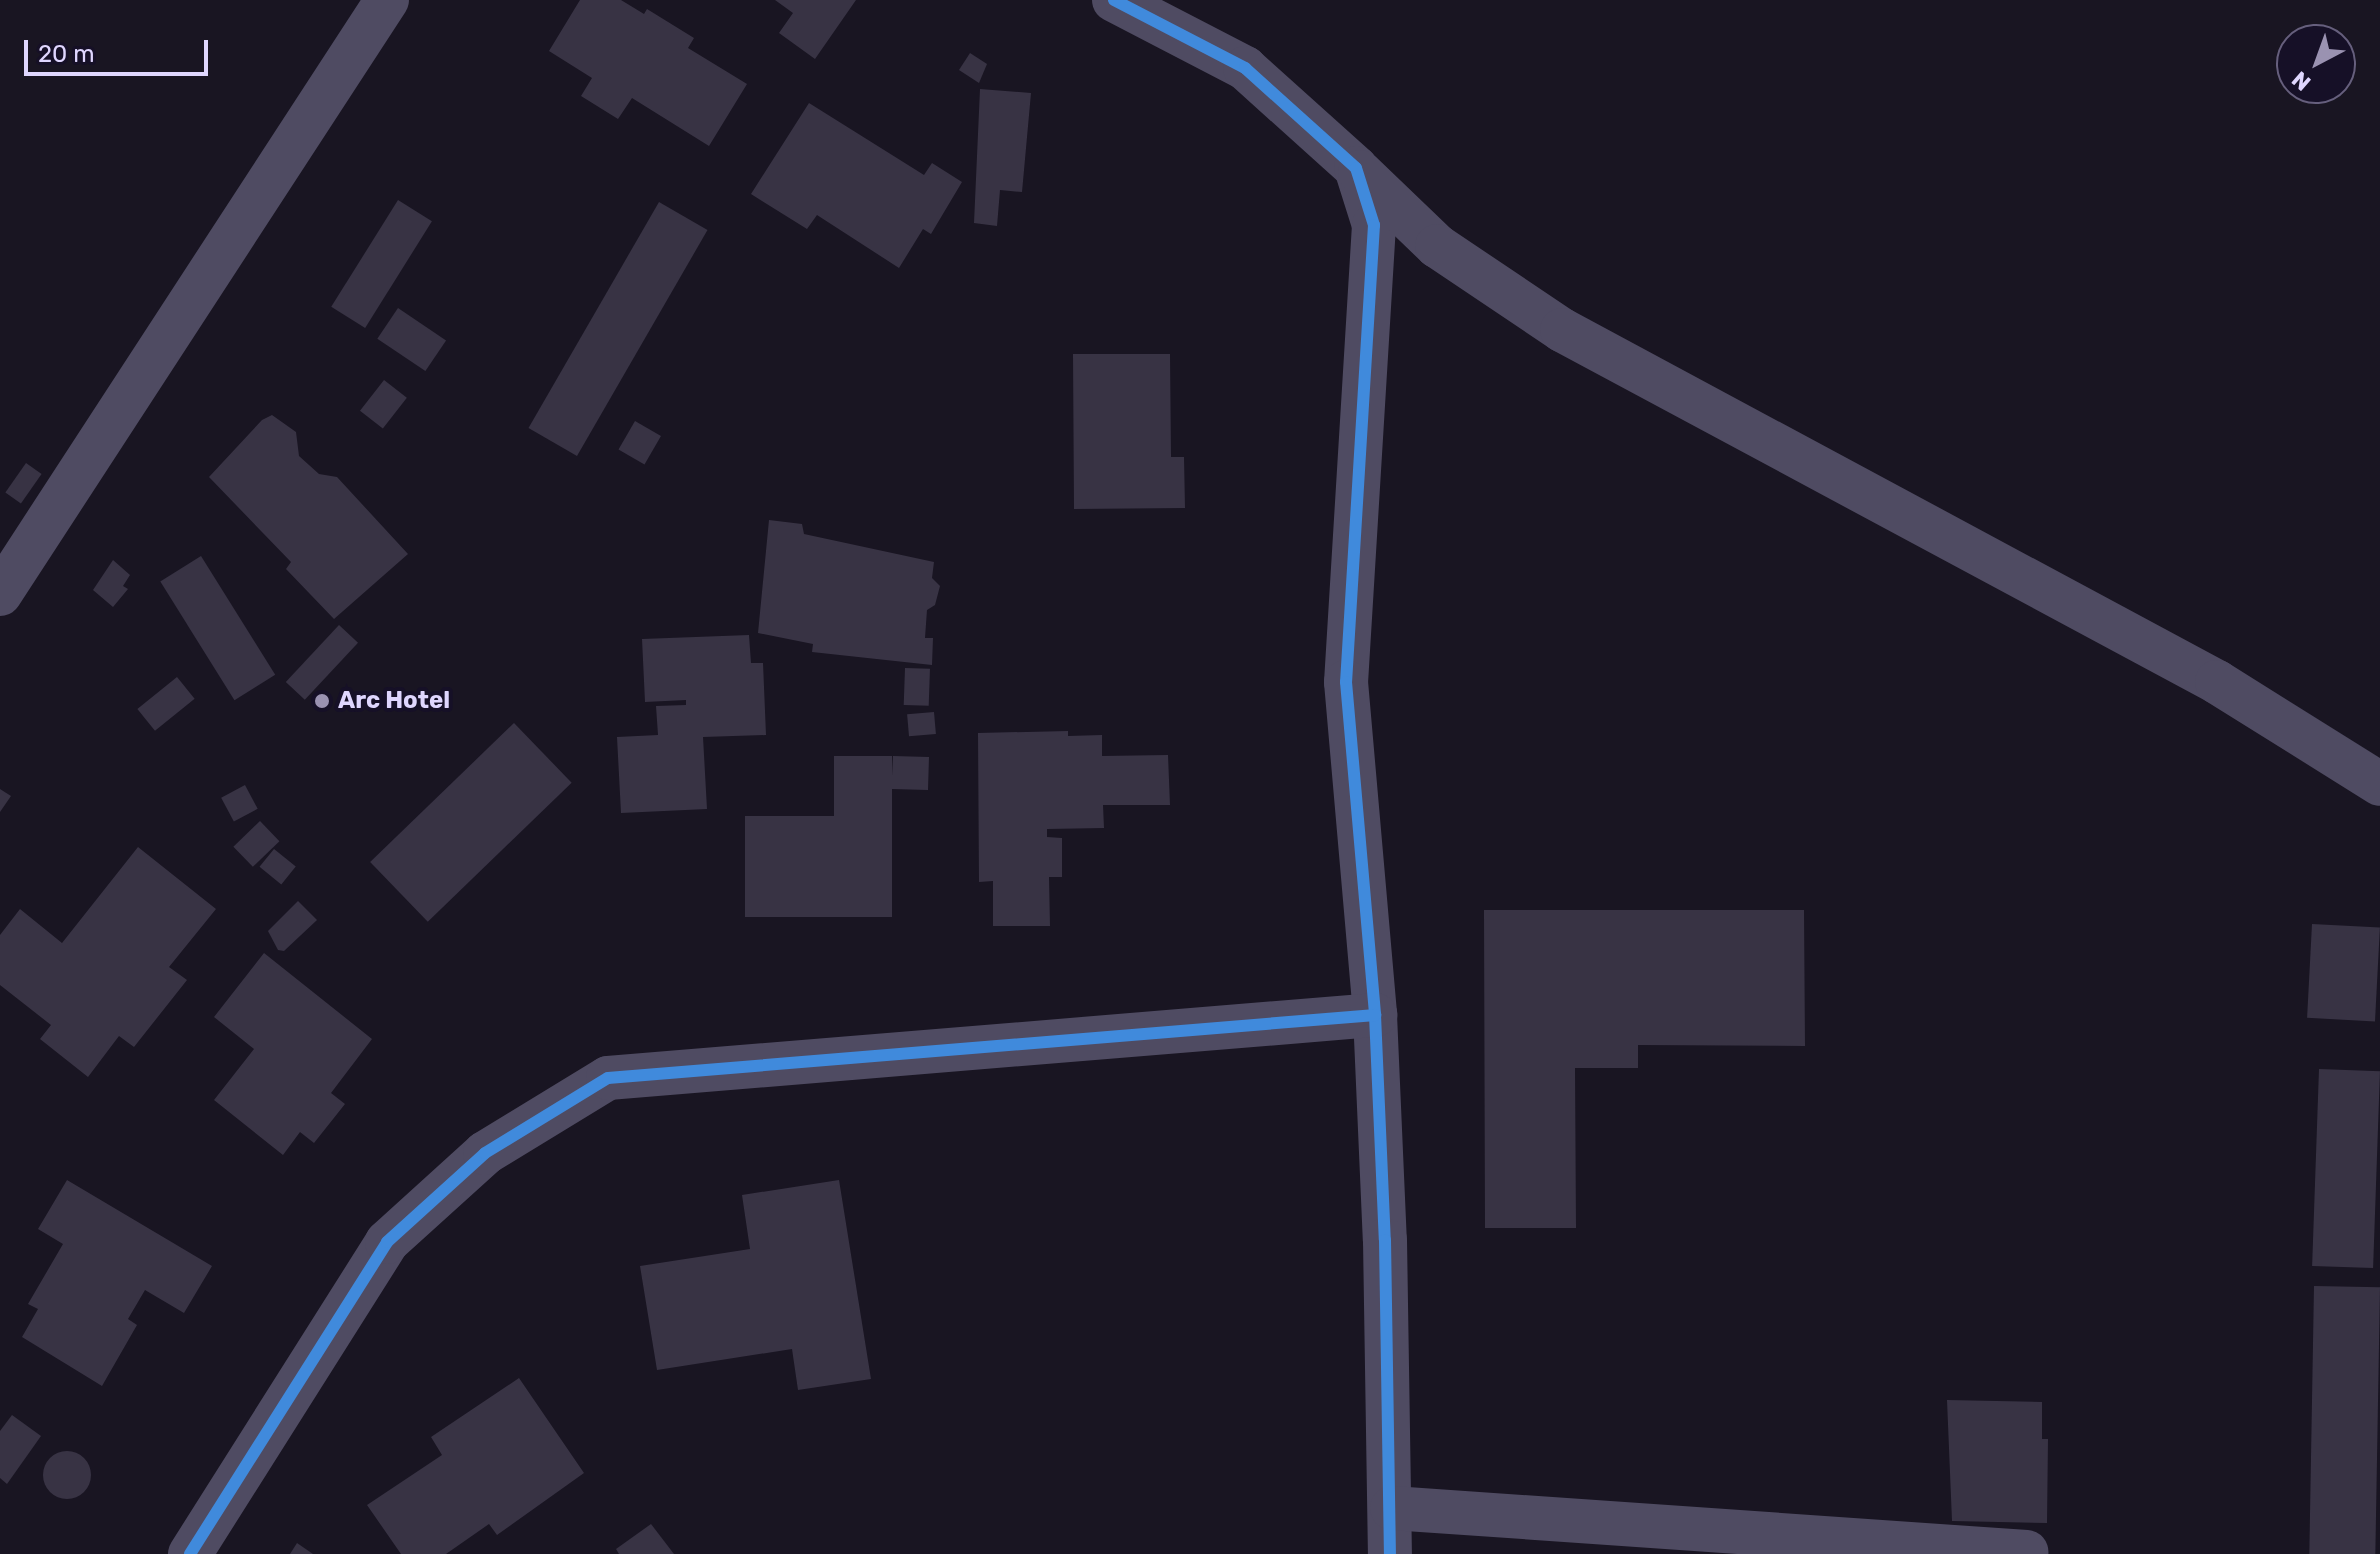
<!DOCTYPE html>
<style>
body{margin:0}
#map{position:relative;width:2380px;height:1554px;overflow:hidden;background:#191522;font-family:Rubik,sans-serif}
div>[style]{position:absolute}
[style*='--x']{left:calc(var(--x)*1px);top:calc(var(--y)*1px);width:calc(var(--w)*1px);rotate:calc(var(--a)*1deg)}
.building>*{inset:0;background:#383344;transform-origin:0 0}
.round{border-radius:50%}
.street>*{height:44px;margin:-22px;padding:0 22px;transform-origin:22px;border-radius:22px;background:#4f4b62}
.cycleway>*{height:12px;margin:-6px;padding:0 6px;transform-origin:6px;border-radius:6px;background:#408adc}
.dots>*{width:22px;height:22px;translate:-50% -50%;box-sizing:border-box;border:4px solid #161027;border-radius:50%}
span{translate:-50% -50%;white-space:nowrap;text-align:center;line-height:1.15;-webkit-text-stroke:8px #161027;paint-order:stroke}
.poi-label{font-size:24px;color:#dfd6fe;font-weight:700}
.left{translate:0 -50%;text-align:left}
.north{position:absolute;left:2276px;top:24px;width:80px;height:80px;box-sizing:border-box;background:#161027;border:2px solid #665f7d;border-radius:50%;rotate:221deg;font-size:22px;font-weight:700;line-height:32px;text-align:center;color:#dfd6fe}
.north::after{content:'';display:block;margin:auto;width:28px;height:36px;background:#9a92b1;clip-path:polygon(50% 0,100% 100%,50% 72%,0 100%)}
.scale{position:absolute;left:24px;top:40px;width:184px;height:36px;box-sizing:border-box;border:4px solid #dfd6fe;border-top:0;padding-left:10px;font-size:24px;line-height:28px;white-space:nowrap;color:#dfd6fe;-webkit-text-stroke:6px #161027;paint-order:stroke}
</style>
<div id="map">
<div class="building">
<div style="clip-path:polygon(580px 0,621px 0,644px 14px,647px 9px,694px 38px,688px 48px,747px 84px,709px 146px,632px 98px,618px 119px,581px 96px,592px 78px,549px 51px)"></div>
<div style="clip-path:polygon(775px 0,856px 0,815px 59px,779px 33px,793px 13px)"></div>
<div style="clip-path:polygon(970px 53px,987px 64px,979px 83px,959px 70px)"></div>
<div style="clip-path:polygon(980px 89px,1031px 93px,1022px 192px,1000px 190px,997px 226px,974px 223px)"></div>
<div style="clip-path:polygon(809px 103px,924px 175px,932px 163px,962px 182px,931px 234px,923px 229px,899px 268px,817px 215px,807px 229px,751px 194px)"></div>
<div style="left:398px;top:200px;width:40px;height:126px;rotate:32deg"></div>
<div style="left:659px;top:202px;width:56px;height:261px;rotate:30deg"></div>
<div style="left:398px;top:308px;width:58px;height:37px;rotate:34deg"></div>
<div style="clip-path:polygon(1073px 354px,1170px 354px,1171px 457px,1184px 457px,1185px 508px,1074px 509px)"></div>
<div style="left:384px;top:380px;width:29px;height:39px;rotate:38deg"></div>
<div style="clip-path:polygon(272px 415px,296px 432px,299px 456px,319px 474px,337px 477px,408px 554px,334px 619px,286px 569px,291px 562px,209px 477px,262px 420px)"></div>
<div style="left:635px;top:421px;width:30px;height:33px;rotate:30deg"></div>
<div style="left:26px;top:463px;width:19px;height:36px;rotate:35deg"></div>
<div style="clip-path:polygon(769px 520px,802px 524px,804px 534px,934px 562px,932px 578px,940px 586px,935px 605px,927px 610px,925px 638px,933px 638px,932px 665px,812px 652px,813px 644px,758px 633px)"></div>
<div style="left:201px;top:556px;width:140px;height:48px;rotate:58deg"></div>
<div style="clip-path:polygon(113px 560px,130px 575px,123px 586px,128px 589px,113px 607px,93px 590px)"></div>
<div style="left:339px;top:625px;width:26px;height:78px;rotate:43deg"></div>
<div style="clip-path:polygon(749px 635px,751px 663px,763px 663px,766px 735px,703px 737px,707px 809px,621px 813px,617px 737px,658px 735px,656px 706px,686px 705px,686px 700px,645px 702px,642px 639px)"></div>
<div style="left:905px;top:668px;width:25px;height:37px;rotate:2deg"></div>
<div style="left:177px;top:677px;width:28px;height:51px;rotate:51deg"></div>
<div style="left:934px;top:712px;width:22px;height:27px;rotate:85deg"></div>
<div style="left:514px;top:723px;width:83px;height:200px;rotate:46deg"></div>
<div style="clip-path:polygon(1068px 731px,1068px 736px,1102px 735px,1102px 756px,1168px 755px,1170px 805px,1103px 805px,1104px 828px,1047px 829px,1047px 837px,1062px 838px,1062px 877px,1049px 877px,1050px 926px,993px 926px,993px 881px,979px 882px,978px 733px)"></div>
<div style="clip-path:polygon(834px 756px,892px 756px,892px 776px,893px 756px,929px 757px,928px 790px,892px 789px,892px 917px,745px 917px,745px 816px,834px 816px)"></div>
<div style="left:245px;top:785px;width:27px;height:27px;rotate:62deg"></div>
<div style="clip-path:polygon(0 789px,11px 796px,0 812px)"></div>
<div style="left:260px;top:821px;width:28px;height:37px;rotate:46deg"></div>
<div style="clip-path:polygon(138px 847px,216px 909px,169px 967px,187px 980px,134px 1047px,119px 1036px,88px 1077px,40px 1039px,51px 1025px,0 985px,0 935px,20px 909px,62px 943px)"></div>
<div style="left:274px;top:849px;width:28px;height:23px;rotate:39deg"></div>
<div style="clip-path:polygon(298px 901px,317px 920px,284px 951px,278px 950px,268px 931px)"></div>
<div style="clip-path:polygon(1484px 910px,1804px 910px,1805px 1046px,1638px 1045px,1638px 1068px,1575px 1068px,1576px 1228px,1485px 1228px)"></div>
<div style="left:2312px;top:924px;width:68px;height:94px;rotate:3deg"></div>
<div style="clip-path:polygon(264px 953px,372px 1039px,331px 1093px,345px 1104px,314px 1143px,300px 1132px,283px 1155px,214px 1100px,254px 1049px,214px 1017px)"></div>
<div style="left:2319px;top:1069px;width:61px;height:197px;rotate:2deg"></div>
<div style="clip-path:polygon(67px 1180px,212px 1266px,184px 1313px,145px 1290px,128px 1319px,137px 1325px,102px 1386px,22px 1337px,38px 1309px,28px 1304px,63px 1244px,38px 1229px)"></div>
<div style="clip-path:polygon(839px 1180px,871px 1379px,798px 1390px,792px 1349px,657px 1370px,640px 1266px,750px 1249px,742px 1195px)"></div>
<div style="left:2314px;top:1286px;width:66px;height:268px;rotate:1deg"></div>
<div style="clip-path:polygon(519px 1378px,584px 1473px,497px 1535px,489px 1524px,446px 1554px,401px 1554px,367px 1505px,442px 1455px,431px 1437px)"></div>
<div style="clip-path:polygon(1947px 1400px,2042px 1402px,2042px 1439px,2048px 1439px,2047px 1523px,1952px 1521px)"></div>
<div style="clip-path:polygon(12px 1415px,41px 1436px,7px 1484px,0 1478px,0 1431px)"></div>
<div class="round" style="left:43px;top:1451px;width:48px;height:48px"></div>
<div style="clip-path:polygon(651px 1524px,674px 1554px,619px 1554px,616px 1549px)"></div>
<div style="clip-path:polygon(297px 1543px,313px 1554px,290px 1554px)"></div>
</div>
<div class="street">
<div style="--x:1114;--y:0;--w:148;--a:27.4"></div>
<div style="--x:1245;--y:68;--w:149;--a:42"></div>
<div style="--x:1356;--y:168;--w:60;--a:72.5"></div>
<div style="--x:1374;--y:225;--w:458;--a:93.5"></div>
<div style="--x:1346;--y:682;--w:334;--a:85"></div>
<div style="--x:1375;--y:1015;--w:225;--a:87.5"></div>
<div style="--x:1385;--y:1240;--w:314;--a:89.1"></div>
<div style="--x:1360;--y:172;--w:107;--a:43.9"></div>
<div style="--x:1437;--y:246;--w:151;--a:33.9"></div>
<div style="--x:1562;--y:330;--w:744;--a:28.25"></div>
<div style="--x:2217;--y:682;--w:192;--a:32"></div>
<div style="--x:0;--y:594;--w:709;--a:-56.92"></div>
<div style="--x:1392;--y:1508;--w:636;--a:3.97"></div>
<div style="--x:190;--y:1554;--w:369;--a:-57.7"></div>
<div style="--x:387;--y:1242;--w:132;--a:-42.2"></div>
<div style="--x:485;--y:1153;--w:144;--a:-31.4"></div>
<div style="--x:608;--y:1078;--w:770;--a:-4.7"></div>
</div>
<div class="cycleway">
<div style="--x:1114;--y:0;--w:148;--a:27.4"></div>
<div style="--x:1245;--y:68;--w:149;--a:42"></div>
<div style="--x:1356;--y:168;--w:60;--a:72.5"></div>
<div style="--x:1374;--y:225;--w:458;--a:93.5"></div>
<div style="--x:1346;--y:682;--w:334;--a:85"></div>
<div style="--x:1375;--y:1015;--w:225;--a:87.5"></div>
<div style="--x:1385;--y:1240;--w:314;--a:89.1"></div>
<div style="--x:190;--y:1554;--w:369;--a:-57.7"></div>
<div style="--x:387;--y:1242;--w:132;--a:-42.2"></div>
<div style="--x:485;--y:1153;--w:144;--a:-31.4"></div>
<div style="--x:608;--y:1078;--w:770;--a:-4.7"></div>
</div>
<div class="dots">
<div style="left:322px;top:701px;background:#9a92b1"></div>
</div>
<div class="poi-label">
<span class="left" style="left:338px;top:701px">Arc Hotel</span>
</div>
<div class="north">N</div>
<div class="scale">20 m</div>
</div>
